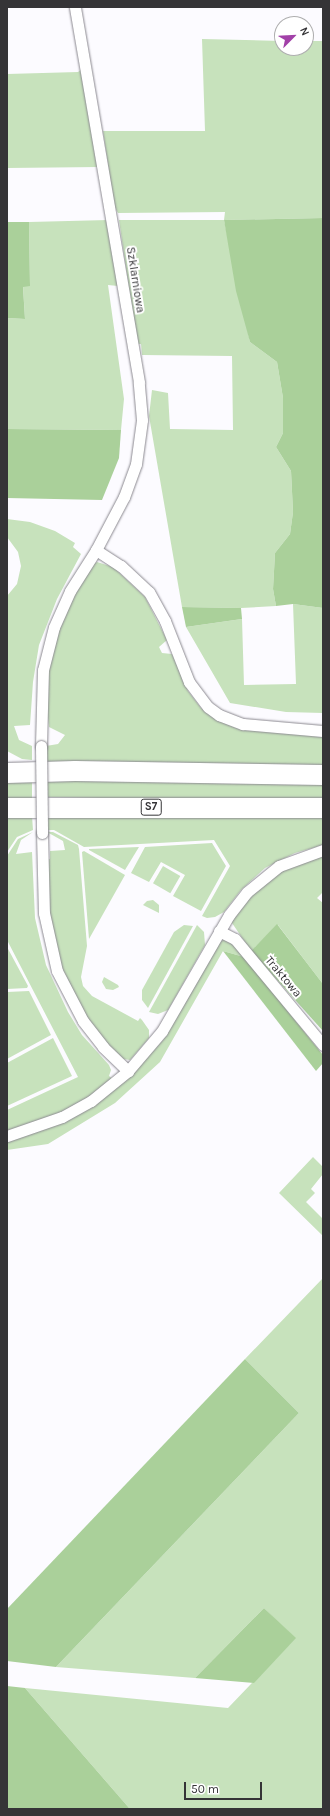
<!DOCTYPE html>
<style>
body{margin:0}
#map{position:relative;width:330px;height:1816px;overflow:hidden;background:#fcfbff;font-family:Karla,sans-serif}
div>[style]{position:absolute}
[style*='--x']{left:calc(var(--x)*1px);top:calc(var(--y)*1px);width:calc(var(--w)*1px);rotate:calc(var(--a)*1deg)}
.green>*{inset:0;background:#c7e2bc;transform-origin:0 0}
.forest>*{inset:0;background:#aad09a}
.roads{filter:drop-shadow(0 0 1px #8b8990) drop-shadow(0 0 1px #8b8990)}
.minor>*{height:11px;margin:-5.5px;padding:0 5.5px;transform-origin:5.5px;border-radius:5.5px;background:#fff}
.motorway>*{height:20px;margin:-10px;padding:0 10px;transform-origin:10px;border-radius:10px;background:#fff}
.bridges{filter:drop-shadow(0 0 1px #8b8990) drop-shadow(0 0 1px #8b8990)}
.minor-bridge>*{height:11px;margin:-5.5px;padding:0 5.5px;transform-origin:5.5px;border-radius:5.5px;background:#fff}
span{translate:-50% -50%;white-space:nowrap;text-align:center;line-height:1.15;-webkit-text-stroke:4px #fff;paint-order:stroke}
.shield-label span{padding:1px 3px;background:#fff;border:1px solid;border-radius:3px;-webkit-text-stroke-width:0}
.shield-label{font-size:11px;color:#353437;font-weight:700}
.street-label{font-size:12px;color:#353437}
.frame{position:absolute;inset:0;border:8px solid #353437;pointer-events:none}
.north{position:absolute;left:274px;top:16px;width:40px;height:40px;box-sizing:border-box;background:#fff;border:1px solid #aeaeaf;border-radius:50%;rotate:66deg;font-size:11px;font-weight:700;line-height:16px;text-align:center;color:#353437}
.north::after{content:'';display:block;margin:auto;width:14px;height:18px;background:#a241a8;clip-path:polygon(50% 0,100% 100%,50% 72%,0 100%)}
.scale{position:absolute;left:184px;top:1782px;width:78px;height:18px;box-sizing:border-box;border:2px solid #353437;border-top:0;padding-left:5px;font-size:12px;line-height:14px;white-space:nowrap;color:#353437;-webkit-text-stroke:3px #fff;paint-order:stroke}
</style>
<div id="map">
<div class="green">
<div style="clip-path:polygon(202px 39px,282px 41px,282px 48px,306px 48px,306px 41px,322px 41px,323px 218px,224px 220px,250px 342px,277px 362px,283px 398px,283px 433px,276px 447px,291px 471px,293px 512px,290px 534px,275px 553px,273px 589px,276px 606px,241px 608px,182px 607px,149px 416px,152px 390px,168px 393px,170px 429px,233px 430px,232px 356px,142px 355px,141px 344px,137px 344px,119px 220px,224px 220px,225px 212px,118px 213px,114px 206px,103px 131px,205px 131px)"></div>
<div style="clip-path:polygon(82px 69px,99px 167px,7px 168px,7px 74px,78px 72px)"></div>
<div style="clip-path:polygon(108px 220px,118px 286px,108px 285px,124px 399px,121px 430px,7px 429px,7px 318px,25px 319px,23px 286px,30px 286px,29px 222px)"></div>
<div style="clip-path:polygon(7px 519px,30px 522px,55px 531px,75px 543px,73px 547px,81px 554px,57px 599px,39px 645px,33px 682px,30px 725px,14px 726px,19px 740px,32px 746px,32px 760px,22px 759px,7px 751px,7px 596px,17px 584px,21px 566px,18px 552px,7px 537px)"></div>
<div style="clip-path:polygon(97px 562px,113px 567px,145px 597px,167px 640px,159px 647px,162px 653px,172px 654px,188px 691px,201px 708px,217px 720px,236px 728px,323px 735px,323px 766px,46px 762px,46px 746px,58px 744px,65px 735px,49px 727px,48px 718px,45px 718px,48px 667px,59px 628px,77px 589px,92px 565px)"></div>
<div style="clip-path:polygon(293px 604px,323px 608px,323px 713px,286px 712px,230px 703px,186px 627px,242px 619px,244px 685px,296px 684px)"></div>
<div style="left:46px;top:780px;width:277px;height:17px;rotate:1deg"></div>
<div style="left:7px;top:781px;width:25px;height:17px"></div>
<div style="clip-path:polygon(47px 815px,323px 816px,323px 845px,295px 853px,265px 868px,241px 890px,224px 912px,215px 917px,207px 918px,202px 916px,230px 866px,214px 840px,84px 847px,54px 830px,47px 830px)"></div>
<div style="clip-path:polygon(7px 816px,32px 816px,33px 830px,17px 837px,7px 852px)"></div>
<div style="clip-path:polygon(33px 832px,21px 840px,16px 854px,32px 852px,35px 918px,46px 965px,68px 1012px,82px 1035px,109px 1065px,111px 1070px,109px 1076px,113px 1079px,90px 1096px,62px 1112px,7px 1131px,7px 1110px,78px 1077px,7px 940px,7px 856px,18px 839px)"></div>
<div style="clip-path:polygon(47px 832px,53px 832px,78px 845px,79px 849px,87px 946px,81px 977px,83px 986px,92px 996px,138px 1021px,140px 1018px,142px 1020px,149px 1030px,149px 1038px,130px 1060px,123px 1059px,106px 1043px,86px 1017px,61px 966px,49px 919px,46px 860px,50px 859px,50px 851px,65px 850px,63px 841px)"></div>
<div style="clip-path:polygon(212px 843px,226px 866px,201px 911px,173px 896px,185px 875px,161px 862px,149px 882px,131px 873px,145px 847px)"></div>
<div style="clip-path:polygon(139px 847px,125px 870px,89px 850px,89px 849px)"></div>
<div style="clip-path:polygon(84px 851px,125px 875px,89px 939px,82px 852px)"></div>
<div style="clip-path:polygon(323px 856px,323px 892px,317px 898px,323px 903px,323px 984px,278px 925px,251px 951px,232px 923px,232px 918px,248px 898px,279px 872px)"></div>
<div style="left:163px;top:866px;width:20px;height:20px;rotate:30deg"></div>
<div style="clip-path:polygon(153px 900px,159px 905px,159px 913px,143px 905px,147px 901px)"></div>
<div style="clip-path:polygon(184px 925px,193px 926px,148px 1008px,142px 1000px,142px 990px,174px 932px)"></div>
<div style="clip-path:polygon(197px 925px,204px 932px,205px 945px,168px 1010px,158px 1014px,149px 1012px)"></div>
<div style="clip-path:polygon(223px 940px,229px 940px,244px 957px,223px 951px,160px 1062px,115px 1103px,48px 1144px,7px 1150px,7px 1140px,66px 1120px,104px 1098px,137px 1069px,163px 1040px,218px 943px)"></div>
<div style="clip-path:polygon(7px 947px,28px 986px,27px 988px,7px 989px)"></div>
<div style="clip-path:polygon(104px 977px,118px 985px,119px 987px,113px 990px,106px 989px,102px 982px)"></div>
<div style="clip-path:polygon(29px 991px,51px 1035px,7px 1059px,7px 992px)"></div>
<div style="clip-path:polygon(53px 1038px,72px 1076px,7px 1106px,7px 1063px)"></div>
<div style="clip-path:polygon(313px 1157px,323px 1167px,323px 1174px,311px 1189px,315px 1193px,306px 1202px,323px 1219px,323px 1236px,279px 1193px)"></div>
<div style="clip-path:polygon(323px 1278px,323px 1809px,130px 1809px,25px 1688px,228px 1708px,295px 1638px,264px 1608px,195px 1678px,56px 1667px,299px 1413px,245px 1359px)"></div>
</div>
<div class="forest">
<div style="clip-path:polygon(323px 218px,323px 608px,293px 604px,276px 606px,273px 589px,275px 553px,290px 534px,293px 512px,291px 471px,276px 447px,283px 433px,283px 398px,277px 362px,250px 342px,236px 291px,224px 220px)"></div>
<div style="clip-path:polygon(7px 222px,29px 222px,30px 286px,23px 287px,25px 319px,7px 318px)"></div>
<div style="clip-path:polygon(7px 429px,121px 430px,119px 458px,102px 500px,7px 498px)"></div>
<div style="clip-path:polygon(182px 607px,241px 608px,242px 619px,186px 627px)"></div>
<div style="clip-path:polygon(277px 924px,323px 984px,323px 1031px,251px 951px)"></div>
<div style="clip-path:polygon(223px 951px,244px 957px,323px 1055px,323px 1063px,316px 1071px)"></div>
<div style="clip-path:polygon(245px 1359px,299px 1413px,56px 1667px,7px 1661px,7px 1609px)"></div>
<div style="clip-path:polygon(264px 1608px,296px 1638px,254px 1683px,195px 1678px)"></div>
<div style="clip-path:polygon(7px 1686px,25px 1688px,130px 1809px,7px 1809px)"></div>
</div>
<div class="roads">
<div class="minor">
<div style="--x:96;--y:550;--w:30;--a:33"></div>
<div style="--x:121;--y:566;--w:38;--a:43"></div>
<div style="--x:149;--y:592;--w:33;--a:61"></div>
<div style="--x:165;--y:621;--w:66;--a:68.5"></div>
<div style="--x:189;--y:682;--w:31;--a:53"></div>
<div style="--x:208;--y:707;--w:14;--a:36"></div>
<div style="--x:219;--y:715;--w:26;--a:21"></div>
<div style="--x:243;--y:724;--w:80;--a:5"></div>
<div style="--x:41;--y:746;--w:76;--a:-88.5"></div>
<div style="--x:43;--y:670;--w:44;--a:-75.7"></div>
<div style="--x:54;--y:627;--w:39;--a:-66"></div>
<div style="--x:70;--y:591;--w:49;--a:-57.6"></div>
<div style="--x:96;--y:550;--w:60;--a:-62.2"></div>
<div style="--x:124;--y:497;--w:35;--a:-70"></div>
<div style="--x:136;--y:464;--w:44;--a:-82.2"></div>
<div style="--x:142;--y:420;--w:38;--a:-95"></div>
<div style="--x:139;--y:382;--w:380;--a:-99.7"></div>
<div style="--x:42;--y:833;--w:80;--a:88.6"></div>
<div style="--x:44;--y:913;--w:59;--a:77.4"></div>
<div style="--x:57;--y:971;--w:56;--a:62.5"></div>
<div style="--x:83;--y:1021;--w:33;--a:52"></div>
<div style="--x:103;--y:1047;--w:35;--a:44"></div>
<div style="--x:219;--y:931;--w:18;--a:27"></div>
<div style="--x:235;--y:939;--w:138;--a:50.3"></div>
<div style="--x:7;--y:1136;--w:58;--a:-19.1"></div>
<div style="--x:62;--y:1117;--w:33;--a:-29"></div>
<div style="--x:91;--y:1101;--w:48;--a:-39"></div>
<div style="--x:128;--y:1071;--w:52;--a:-49.6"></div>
<div style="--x:162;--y:1031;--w:134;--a:-60"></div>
<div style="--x:229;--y:915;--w:29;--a:-52"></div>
<div style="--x:247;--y:892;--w:41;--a:-39.1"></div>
<div style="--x:279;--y:866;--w:47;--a:-20"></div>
</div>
<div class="motorway">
<div style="--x:7;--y:773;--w:68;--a:-1.7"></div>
<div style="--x:75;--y:771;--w:248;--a:0.9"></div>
<div style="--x:7;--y:808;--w:316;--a:0"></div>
</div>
</div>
<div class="bridges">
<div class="minor-bridge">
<div style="--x:41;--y:746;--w:87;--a:89.3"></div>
</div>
</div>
<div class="shield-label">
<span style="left:151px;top:807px">S7</span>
</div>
<div class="street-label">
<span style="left:135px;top:280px;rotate:81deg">Szklarniowa</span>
<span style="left:283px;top:977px;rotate:50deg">Traktowa</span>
</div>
<div class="frame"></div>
<div class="north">N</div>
<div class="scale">50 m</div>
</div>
